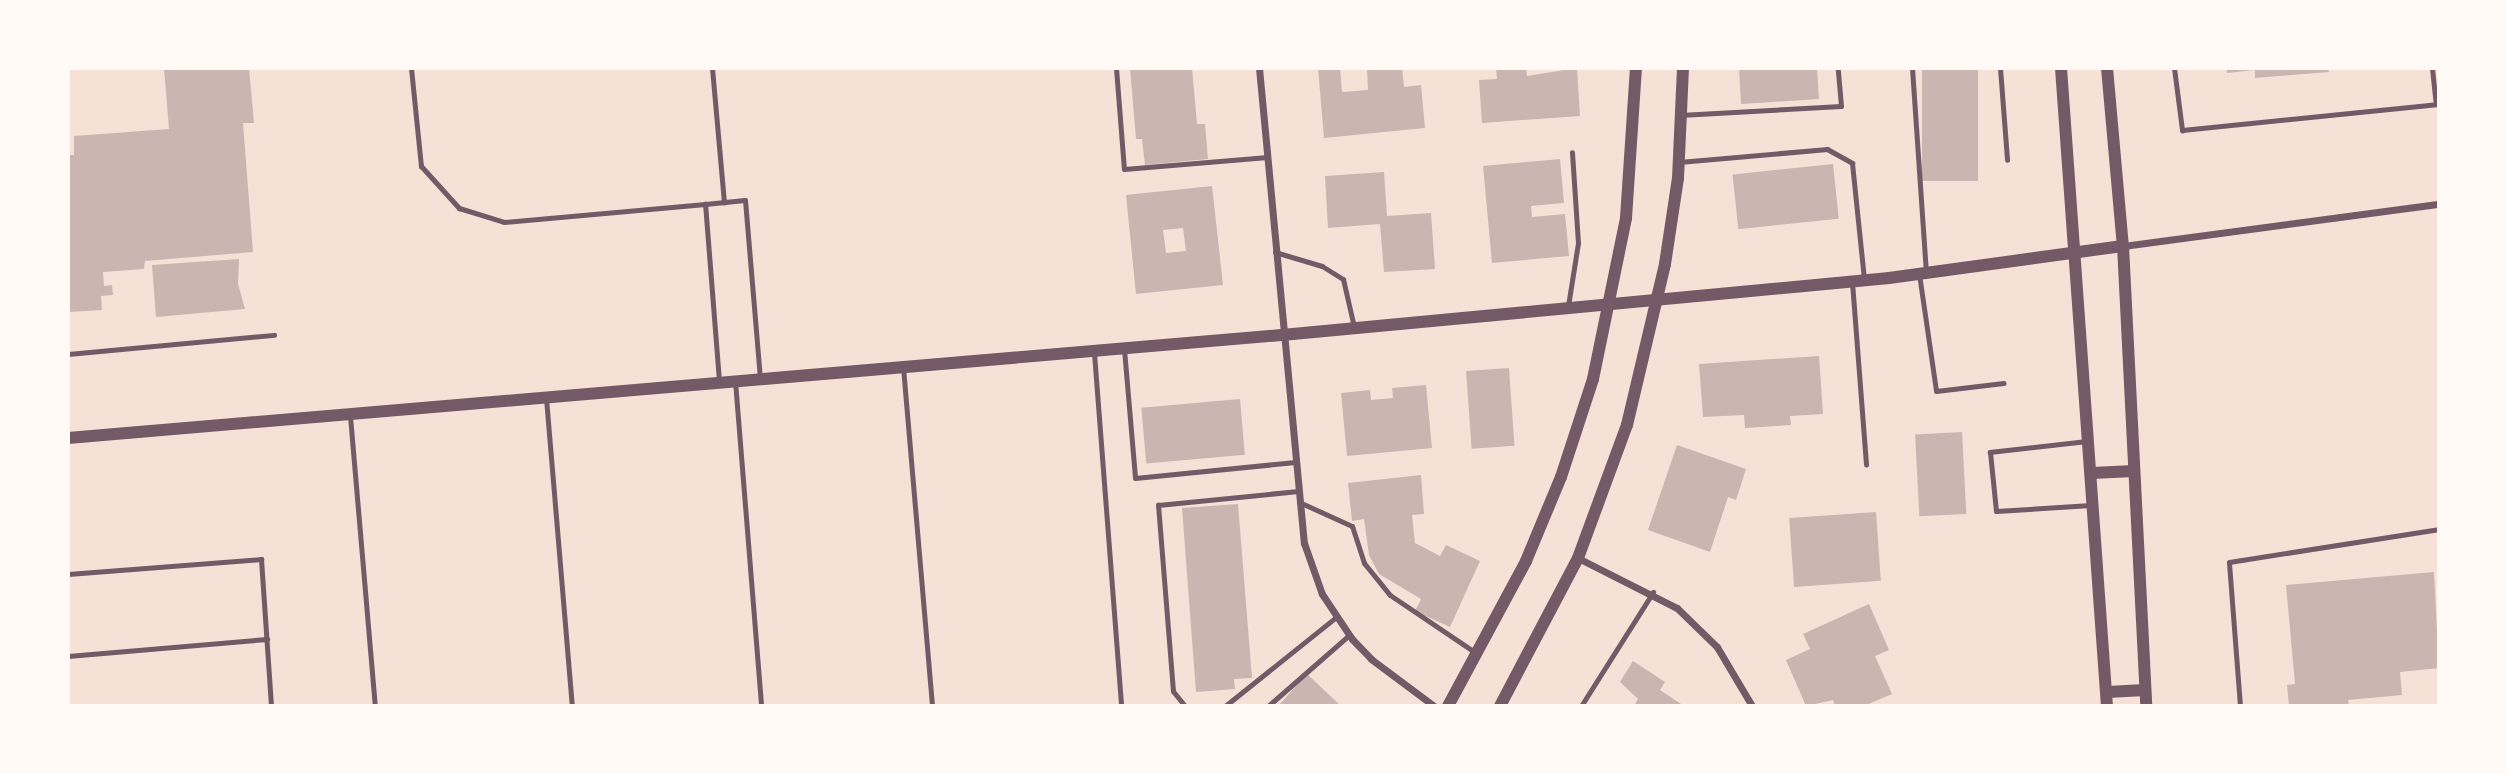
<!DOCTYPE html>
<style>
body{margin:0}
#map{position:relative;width:2507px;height:774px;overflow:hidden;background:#f7e1d7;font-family:Arial,sans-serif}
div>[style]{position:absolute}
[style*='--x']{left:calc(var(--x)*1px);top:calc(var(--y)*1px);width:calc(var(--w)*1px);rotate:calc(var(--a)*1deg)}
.building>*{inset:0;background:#ccb4b1;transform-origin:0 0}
.service>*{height:5px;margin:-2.5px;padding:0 2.5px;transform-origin:2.5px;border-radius:2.5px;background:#755966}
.minor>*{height:7px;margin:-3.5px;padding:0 3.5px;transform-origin:3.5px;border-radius:3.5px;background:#755966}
.tertiary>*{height:12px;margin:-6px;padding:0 6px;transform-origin:6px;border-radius:6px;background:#755966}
span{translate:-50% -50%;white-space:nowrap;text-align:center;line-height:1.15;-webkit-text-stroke:6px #fffaf5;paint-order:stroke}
.frame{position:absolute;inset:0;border:70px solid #fffaf5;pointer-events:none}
</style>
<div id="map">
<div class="building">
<div style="clip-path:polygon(164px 68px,249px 68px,254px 123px,243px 123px,253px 252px,145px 261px,144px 269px,103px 272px,104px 286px,112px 285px,113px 295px,101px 296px,102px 310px,68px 312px,68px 155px,74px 155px,74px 136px,169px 129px)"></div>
<div style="clip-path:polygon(1130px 68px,1192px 68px,1197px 124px,1205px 124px,1208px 159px,1145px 165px,1142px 139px,1136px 139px)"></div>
<div style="clip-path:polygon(1318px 68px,1340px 68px,1342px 92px,1368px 90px,1367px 68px,1402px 68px,1404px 87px,1421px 85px,1425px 128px,1324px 138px)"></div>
<div style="clip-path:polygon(1496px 68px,1526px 68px,1527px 76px,1577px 68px,1580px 116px,1482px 123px,1479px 80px,1497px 79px)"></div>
<div style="clip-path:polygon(1739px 68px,1817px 68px,1819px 99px,1741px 104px)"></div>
<div style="left:1922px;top:68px;width:56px;height:113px"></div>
<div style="clip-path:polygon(2227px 68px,2328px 68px,2329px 72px,2255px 78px,2255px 70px,2227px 73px)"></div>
<div style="clip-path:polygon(1560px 159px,1564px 203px,1531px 206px,1532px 217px,1565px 214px,1569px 256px,1492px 263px,1483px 166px)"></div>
<div style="left:1833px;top:164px;width:55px;height:101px;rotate:84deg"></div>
<div style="clip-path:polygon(1384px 172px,1387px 216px,1431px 213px,1435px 269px,1384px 272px,1380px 224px,1328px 228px,1325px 176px)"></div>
<div style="clip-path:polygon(evenodd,1212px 186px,1223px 285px,1136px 294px,1126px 195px,1212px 186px,1183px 228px,1186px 251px,1166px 253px,1163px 230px,1183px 228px)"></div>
<div style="clip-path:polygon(239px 259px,238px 284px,245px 309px,156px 317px,152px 265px)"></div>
<div style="clip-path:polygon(1819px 356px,1823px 414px,1790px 416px,1791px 425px,1745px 428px,1744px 415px,1703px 417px,1699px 364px)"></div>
<div style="left:1509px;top:368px;width:78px;height:43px;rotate:86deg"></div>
<div style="clip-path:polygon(1426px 385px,1432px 448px,1347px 456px,1341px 393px,1370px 390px,1371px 400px,1393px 398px,1392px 388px)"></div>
<div style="left:1240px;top:399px;width:56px;height:99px;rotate:85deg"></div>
<div style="left:1962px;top:432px;width:82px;height:47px;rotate:87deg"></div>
<div style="clip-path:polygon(1677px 445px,1746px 469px,1736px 500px,1728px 497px,1710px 552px,1648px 530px)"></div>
<div style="clip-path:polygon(1421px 475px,1424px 514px,1412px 515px,1415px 543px,1440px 556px,1446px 545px,1480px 561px,1450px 627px,1415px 611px,1421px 599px,1379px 574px,1369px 555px,1364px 519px,1352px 521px,1348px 483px)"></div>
<div style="clip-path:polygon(1238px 504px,1252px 678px,1234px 679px,1235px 689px,1196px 692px,1182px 508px)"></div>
<div style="left:1876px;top:512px;width:69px;height:87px;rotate:86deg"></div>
<div style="clip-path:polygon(2434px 572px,2439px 668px,2400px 672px,2402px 695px,2348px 700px,2349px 706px,2289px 706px,2287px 685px,2295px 684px,2286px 585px)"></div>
<div style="clip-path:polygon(1869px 604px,1889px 650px,1875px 656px,1892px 694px,1864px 706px,1835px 706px,1833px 700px,1806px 706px,1786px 660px,1810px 649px,1803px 634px)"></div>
<div style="clip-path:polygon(1633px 661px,1665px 682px,1660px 690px,1684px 706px,1634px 706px,1638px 699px,1620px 682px)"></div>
<div style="clip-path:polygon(1307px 674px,1341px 706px,1278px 706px)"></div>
</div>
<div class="service">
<div style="--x:411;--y:68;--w:99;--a:84.2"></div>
<div style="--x:421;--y:166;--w:57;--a:47.9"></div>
<div style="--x:459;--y:208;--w:47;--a:17.3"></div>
<div style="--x:504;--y:222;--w:202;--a:-5.1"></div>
<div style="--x:712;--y:68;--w:135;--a:84.9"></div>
<div style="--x:1116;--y:68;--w:101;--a:85.5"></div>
<div style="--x:1124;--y:169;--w:144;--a:-4.8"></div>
<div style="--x:1912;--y:68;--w:205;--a:86.1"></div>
<div style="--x:2000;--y:68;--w:92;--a:85.6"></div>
<div style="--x:2174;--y:68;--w:63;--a:82.6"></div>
<div style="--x:2182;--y:130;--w:258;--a:-5.8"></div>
<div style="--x:2432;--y:68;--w:36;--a:84"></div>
<div style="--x:1680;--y:115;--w:161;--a:-3.2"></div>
<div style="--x:1841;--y:106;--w:38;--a:-95"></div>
<div style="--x:1679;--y:162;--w:149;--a:-5"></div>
<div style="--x:1827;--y:149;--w:29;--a:29"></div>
<div style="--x:1852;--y:163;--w:118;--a:84.1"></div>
<div style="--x:1275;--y:252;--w:49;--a:16.6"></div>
<div style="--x:1322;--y:266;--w:25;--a:32"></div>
<div style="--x:1343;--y:279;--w:49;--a:77.1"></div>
<div style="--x:1919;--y:274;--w:118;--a:81.7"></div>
<div style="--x:1936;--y:391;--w:68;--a:-6.7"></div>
<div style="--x:1852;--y:282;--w:183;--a:85.6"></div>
<div style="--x:1568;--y:306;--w:64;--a:-81"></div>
<div style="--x:1578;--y:243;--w:91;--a:-93.8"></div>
<div style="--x:1124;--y:349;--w:129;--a:85.1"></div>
<div style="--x:1135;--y:478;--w:161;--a:-5.7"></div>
<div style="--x:1094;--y:353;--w:354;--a:85.6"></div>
<div style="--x:68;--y:354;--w:207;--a:-5.3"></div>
<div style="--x:903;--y:367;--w:340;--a:85.1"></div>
<div style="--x:719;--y:381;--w:178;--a:-94.5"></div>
<div style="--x:705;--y:204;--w:40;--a:-5.7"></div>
<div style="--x:745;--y:200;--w:178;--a:85.2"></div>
<div style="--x:735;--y:381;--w:326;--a:85.4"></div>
<div style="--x:546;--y:398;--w:309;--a:85.2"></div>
<div style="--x:350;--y:416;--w:291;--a:85.1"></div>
<div style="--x:2087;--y:441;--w:98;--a:173.5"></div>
<div style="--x:1990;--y:452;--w:59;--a:84.2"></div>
<div style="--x:1996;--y:511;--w:95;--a:-3.6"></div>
<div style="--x:1299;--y:502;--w:58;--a:24.4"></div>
<div style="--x:1352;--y:526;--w:39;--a:72"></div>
<div style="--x:1364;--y:563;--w:41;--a:50.9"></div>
<div style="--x:1390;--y:595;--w:104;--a:34"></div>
<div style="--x:68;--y:574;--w:194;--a:-4.4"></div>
<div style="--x:261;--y:559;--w:147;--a:86.1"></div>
<div style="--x:68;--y:656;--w:200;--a:-4.9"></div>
<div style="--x:1185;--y:706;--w:19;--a:-129"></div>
<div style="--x:1173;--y:691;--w:187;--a:-94.6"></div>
<div style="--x:1158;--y:505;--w:141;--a:-5.7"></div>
<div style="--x:1225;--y:706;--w:141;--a:-38.7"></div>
<div style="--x:1268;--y:706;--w:108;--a:-41.2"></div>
<div style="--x:1581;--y:706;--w:135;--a:-57.7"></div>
<div style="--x:2240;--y:706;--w:144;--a:-94.4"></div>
<div style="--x:2229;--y:562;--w:213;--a:-8.9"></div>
</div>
<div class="minor">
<div style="--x:1259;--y:68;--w:477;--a:84.6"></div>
<div style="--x:1304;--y:543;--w:54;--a:70.6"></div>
<div style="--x:1322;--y:594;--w:54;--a:56.3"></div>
<div style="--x:1352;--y:639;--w:28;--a:46"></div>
<div style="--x:1371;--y:659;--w:79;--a:36.7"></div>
<div style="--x:2123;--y:246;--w:319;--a:-7.6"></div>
<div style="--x:1578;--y:558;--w:111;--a:26.8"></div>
<div style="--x:1677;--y:608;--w:56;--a:44.3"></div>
<div style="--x:1717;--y:647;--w:69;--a:59.3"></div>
</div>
<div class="tertiary">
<div style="--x:2061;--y:68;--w:640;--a:85.88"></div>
<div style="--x:2107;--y:68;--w:179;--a:84.9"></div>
<div style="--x:2123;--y:246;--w:461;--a:87.1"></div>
<div style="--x:68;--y:438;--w:1218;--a:-4.85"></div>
<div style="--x:1282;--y:335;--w:610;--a:-5.36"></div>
<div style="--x:1889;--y:278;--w:236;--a:-7.8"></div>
<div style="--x:2092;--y:473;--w:42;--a:-2.7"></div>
<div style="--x:2107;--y:692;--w:38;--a:-3"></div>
<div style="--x:1448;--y:706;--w:165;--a:-61.7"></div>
<div style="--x:1526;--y:561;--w:91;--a:-67.4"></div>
<div style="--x:1561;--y:477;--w:103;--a:-71.9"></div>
<div style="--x:1593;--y:379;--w:164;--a:-78.4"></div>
<div style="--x:1626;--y:218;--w:150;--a:-86.2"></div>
<div style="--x:1500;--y:706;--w:167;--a:-62.2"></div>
<div style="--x:1578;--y:558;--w:142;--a:-69.8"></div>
<div style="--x:1627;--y:425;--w:165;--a:-76.7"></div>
<div style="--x:1665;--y:264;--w:87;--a:-81.4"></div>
<div style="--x:1678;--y:178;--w:110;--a:-87.4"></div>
</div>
<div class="frame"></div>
</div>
